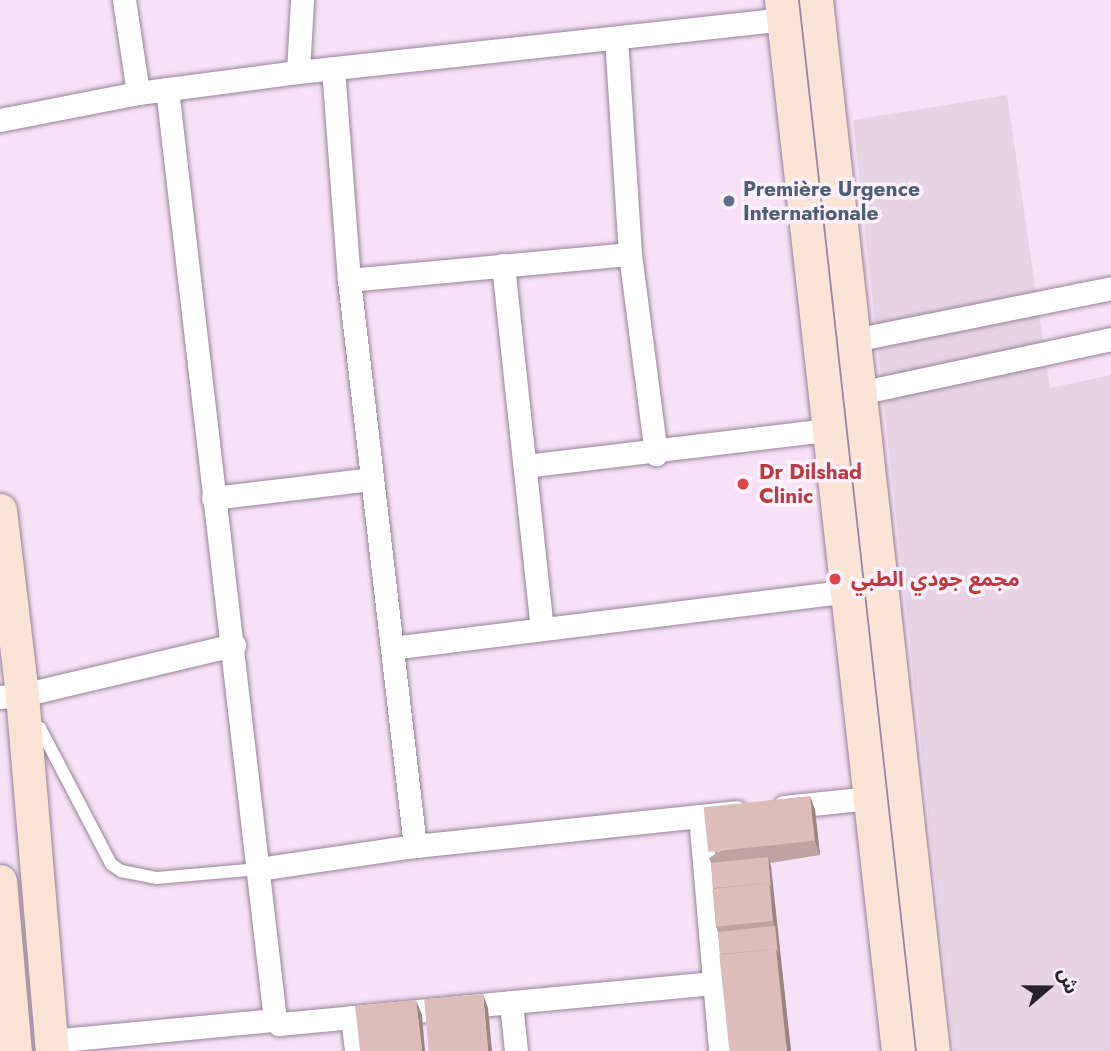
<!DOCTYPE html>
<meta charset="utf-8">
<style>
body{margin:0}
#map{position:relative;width:1111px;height:1051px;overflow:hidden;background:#f6e1f6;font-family:Jost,"Noto Sans Arabic",sans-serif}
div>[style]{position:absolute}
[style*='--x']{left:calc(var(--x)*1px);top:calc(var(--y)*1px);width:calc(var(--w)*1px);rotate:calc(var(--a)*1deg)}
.commercial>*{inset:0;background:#e6d4e5}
.roads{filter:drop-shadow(0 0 2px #968397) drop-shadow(0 0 2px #968397)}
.lane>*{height:12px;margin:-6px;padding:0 6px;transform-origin:6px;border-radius:6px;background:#fff}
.street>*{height:23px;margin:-11.5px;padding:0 11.5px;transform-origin:11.5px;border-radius:11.5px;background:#fff}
.secondary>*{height:33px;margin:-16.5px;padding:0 16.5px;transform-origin:16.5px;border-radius:16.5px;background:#fbe4d5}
.wall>*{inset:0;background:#bea3a0}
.shaded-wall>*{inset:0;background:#9b8482}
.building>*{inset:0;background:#ddbdba;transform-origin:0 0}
.dots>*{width:19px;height:19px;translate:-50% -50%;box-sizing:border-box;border:4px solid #fef1fe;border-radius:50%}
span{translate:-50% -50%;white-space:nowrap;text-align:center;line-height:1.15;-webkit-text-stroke:7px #fef1fe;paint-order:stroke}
.service-label{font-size:21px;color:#4e5e75;font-weight:700}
.left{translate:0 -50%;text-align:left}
.health-label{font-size:21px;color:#be3a42;font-weight:700}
.north{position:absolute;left:1013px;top:953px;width:70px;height:70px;-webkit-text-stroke:5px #fef1fe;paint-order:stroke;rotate:70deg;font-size:19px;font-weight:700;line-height:28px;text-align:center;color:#282129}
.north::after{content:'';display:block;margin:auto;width:24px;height:32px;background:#282129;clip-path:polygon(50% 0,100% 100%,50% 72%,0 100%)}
</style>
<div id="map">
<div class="commercial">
<div style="clip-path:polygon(1007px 95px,1050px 388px,1111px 375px,1111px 1051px,954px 1051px,853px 120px)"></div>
</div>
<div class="roads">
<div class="lane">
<div style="--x:30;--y:724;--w:11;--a:22"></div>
<div style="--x:40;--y:728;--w:153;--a:62.4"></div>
<div style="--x:111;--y:864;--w:12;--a:35"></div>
<div style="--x:121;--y:871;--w:37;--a:11"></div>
<div style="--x:157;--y:878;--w:102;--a:-5"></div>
</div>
<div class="street">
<div style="--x:124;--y:0;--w:94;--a:81.4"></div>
<div style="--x:616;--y:38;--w:216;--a:86.3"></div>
<div style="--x:630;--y:254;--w:202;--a:82.6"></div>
<div style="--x:333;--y:68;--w:213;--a:85.7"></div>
<div style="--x:349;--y:280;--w:570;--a:83.35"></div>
<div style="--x:298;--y:72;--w:72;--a:-86.8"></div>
<div style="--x:167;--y:89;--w:937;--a:83.38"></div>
<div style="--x:275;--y:1020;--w:6;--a:45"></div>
<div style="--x:279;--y:1024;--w:438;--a:-5.4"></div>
<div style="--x:0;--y:120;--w:141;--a:-11.1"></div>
<div style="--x:138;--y:93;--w:161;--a:-7.5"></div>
<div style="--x:298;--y:72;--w:488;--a:-6.2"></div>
<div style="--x:503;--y:265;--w:364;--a:83.9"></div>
<div style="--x:349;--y:280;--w:282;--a:-5.3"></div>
<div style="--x:854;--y:340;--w:262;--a:-11.4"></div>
<div style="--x:859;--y:393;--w:258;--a:-12.1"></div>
<div style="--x:525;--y:466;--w:306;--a:-6.8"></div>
<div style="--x:213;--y:498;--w:160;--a:-6.8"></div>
<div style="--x:392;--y:648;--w:459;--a:-7.1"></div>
<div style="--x:0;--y:697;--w:22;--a:-5"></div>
<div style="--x:22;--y:695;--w:218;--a:-13.3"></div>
<div style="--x:784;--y:807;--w:86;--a:-6"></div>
<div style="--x:700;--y:816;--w:236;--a:85.1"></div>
<div style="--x:259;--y:869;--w:158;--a:-8.4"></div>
<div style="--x:415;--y:846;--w:323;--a:-6"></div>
<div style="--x:511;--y:1002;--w:49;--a:84.2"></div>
<div style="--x:352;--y:1017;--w:34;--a:83"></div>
<div style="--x:51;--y:1041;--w:225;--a:-5.4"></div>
</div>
<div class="secondary">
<div style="--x:781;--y:0;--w:1057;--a:83.65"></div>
<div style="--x:816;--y:0;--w:1057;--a:83.65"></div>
<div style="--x:0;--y:510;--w:186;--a:83.2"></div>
<div style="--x:22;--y:695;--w:357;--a:85.2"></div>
<div style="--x:0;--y:881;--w:171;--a:85"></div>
</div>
</div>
<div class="wall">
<div style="clip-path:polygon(810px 796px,815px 810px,820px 855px,770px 863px,791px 1051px,720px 954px,718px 932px,716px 927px,711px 863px,709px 858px)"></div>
</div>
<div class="shaded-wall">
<div style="clip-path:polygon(810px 796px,815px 810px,820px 855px,815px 841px)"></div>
<div style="clip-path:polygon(768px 857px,771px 866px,791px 1051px,787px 1051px,776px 949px,775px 926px,773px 921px)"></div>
<div style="clip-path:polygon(483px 994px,488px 1008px,492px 1051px,488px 1051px)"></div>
<div style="clip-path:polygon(416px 1000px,422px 1015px,425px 1051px,422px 1051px)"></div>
</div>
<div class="building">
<div style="left:810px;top:796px;width:45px;height:107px;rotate:84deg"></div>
<div style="clip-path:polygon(768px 857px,771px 887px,769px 883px,713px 888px,711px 863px)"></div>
<div style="left:769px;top:883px;width:38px;height:57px;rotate:84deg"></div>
<div style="clip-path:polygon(775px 926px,778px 953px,776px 949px,720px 954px,718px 932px)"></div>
<div style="left:776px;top:949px;width:103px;height:57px;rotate:84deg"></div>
<div style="left:483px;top:994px;width:57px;height:59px;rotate:85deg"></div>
<div style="clip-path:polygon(416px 1000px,422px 1051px,360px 1051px,355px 1006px)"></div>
</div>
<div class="dots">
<div style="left:729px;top:201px;background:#5c6f8a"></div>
<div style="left:743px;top:484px;background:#e0444e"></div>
<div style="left:835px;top:579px;background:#e0444e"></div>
</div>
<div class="service-label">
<span class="left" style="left:743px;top:201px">Première Urgence<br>Internationale</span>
</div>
<div class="health-label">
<span class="left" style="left:759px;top:484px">Dr Dilshad<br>Clinic</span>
<span class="left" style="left:851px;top:579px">مجمع جودي الطبي</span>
</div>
<div class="north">ش</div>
</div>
